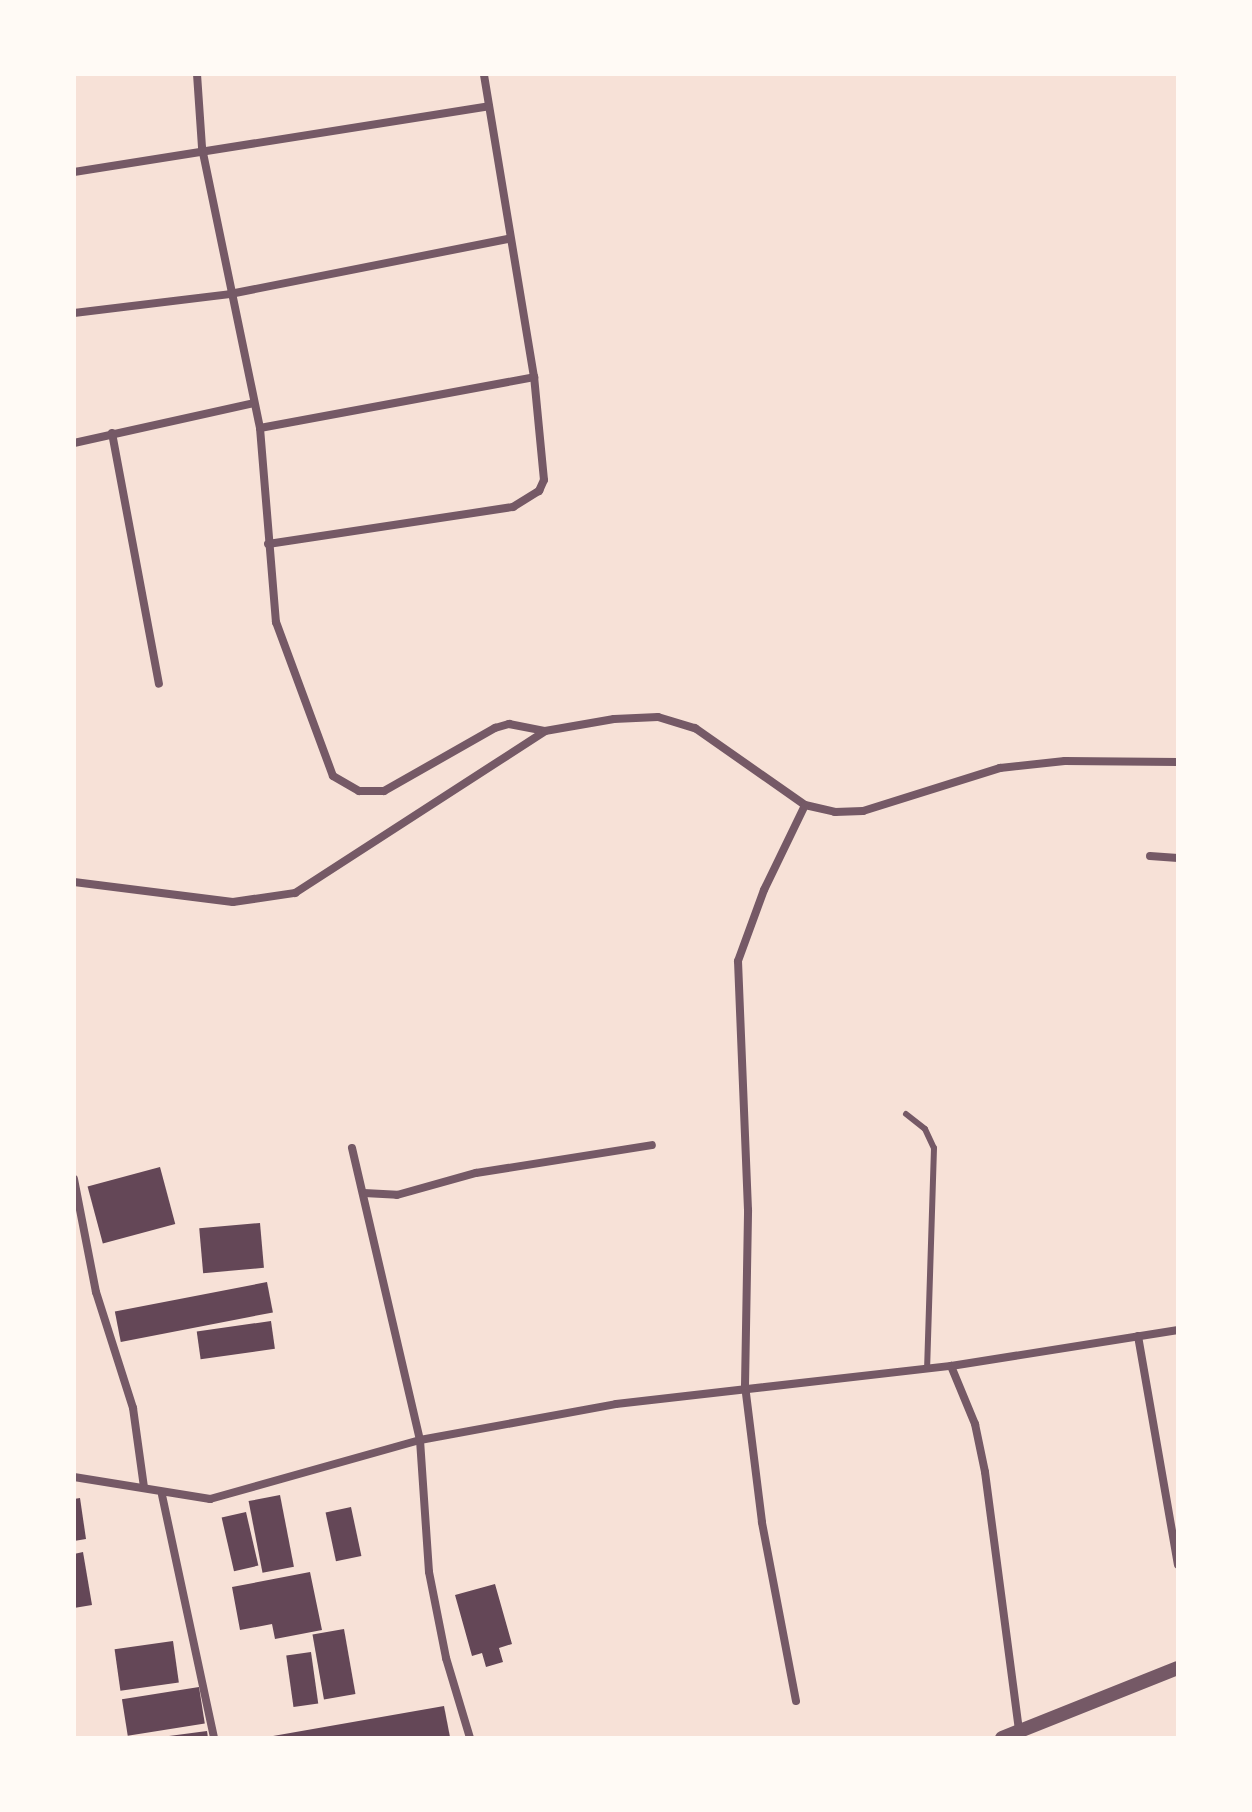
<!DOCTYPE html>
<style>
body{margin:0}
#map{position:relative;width:1252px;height:1812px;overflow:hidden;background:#f7e1d7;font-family:"Source Sans 3",sans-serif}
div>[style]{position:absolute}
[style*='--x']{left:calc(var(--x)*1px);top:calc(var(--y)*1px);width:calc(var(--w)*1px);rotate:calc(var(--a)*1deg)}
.building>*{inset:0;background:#644757;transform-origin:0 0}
.service>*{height:6px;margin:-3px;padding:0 3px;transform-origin:3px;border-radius:3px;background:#755966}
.minor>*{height:8px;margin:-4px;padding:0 4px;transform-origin:4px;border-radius:4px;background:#755966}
.tertiary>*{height:14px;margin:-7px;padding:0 7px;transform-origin:7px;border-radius:7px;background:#755966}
span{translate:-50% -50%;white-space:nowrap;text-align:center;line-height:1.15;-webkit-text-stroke:7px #fffaf5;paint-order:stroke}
.frame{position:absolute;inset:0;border:76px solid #fffaf5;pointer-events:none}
</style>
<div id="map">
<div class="building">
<div style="left:160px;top:1167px;width:59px;height:75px;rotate:75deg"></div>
<div style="left:260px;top:1223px;width:45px;height:61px;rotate:85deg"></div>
<div style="left:267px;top:1282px;width:31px;height:155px;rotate:79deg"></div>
<div style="left:271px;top:1321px;width:28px;height:75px;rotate:82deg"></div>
<div style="left:280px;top:1495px;width:73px;height:32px;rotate:79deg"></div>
<div style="clip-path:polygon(80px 1498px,86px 1539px,74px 1541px,74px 1499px)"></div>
<div style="left:351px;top:1507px;width:50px;height:26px;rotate:78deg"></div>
<div style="left:246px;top:1512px;width:55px;height:25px;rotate:77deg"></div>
<div style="clip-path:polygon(83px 1552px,92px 1605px,74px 1608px,74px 1554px)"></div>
<div style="clip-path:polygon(310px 1572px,322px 1630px,275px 1639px,272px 1624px,240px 1630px,232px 1587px)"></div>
<div style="clip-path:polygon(495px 1584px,512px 1644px,499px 1648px,503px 1662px,486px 1667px,482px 1653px,472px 1656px,455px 1595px)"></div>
<div style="left:344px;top:1629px;width:66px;height:32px;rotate:80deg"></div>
<div style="left:173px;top:1641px;width:42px;height:59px;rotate:82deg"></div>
<div style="left:311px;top:1652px;width:52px;height:25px;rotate:82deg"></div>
<div style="left:199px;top:1687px;width:37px;height:78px;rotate:81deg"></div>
<div style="clip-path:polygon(444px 1706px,450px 1737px,273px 1738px,273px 1736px)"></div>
<div style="clip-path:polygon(207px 1731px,208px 1738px,170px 1738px,169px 1736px)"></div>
</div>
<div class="service">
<div style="--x:906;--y:1114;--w:24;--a:38"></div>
<div style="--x:925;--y:1129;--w:21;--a:65"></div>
<div style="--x:934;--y:1148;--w:218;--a:91.8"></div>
</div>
<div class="minor">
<div style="--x:197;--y:74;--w:74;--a:86.1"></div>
<div style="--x:202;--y:148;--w:286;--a:78.3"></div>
<div style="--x:260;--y:428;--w:195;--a:85.3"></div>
<div style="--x:276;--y:622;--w:164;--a:69.7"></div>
<div style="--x:333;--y:776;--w:30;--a:30"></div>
<div style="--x:359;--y:791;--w:25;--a:0"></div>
<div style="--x:384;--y:791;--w:128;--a:-29.6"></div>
<div style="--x:495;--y:728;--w:15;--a:-16"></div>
<div style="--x:509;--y:724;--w:36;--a:11"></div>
<div style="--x:74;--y:172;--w:420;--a:-9"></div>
<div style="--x:74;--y:313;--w:157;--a:-6.9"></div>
<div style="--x:230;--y:294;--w:283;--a:-11.2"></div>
<div style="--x:260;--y:428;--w:279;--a:-10.5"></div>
<div style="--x:112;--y:433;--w:255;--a:79.4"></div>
<div style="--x:74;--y:443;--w:184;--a:-12.5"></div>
<div style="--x:268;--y:544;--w:248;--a:-8.6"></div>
<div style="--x:513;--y:507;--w:31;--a:-32"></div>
<div style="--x:539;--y:491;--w:12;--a:-66"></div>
<div style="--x:544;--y:480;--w:103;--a:-95.5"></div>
<div style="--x:534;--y:377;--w:307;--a:-99.4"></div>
<div style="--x:1150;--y:856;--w:28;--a:4"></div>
<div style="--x:74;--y:882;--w:160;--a:7.2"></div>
<div style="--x:233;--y:902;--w:63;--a:-8.3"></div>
<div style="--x:295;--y:893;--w:298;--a:-32.9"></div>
<div style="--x:545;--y:731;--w:70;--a:-9.9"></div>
<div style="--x:614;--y:719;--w:44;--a:-2.6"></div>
<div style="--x:658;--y:717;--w:39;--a:17"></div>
<div style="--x:695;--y:728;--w:134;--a:35"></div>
<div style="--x:805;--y:805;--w:31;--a:13"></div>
<div style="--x:835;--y:812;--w:28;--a:-2"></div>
<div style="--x:863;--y:811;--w:144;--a:-17.4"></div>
<div style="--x:1000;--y:768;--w:65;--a:-6.1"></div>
<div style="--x:1065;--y:761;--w:113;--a:0.5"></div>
<div style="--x:352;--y:1148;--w:300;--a:76.9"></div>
<div style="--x:420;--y:1440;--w:132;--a:86.1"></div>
<div style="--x:429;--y:1572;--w:88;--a:78.8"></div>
<div style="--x:446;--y:1658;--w:84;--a:73.3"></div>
<div style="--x:74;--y:1179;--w:115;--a:79"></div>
<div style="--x:96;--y:1292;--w:122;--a:72.3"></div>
<div style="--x:133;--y:1408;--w:80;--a:82.1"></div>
<div style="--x:364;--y:1193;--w:33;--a:3"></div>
<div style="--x:397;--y:1195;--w:82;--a:-15.6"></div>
<div style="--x:476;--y:1173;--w:178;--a:-9"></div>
<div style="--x:1138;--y:1336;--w:232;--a:80.1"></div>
<div style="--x:951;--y:1366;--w:63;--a:67.5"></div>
<div style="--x:975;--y:1424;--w:49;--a:78.2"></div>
<div style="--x:985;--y:1472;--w:261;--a:82.5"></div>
<div style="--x:74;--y:1477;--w:138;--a:9.2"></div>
<div style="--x:210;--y:1499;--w:218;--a:-15.7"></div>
<div style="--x:420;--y:1440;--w:199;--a:-10.4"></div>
<div style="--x:616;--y:1404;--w:337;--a:-6.5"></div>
<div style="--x:951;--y:1366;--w:230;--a:-9"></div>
<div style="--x:162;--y:1495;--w:249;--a:77.9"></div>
<div style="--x:796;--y:1701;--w:182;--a:-100.8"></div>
<div style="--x:762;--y:1522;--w:137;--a:-97.1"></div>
<div style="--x:745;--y:1386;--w:176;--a:-89"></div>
<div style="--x:748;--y:1210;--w:249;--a:-92.3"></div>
<div style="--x:738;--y:961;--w:76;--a:-69.9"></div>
<div style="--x:764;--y:890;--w:94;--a:-64.2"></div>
</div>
<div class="tertiary">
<div style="--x:1002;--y:1738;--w:189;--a:-21.7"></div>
</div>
<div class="frame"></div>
</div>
